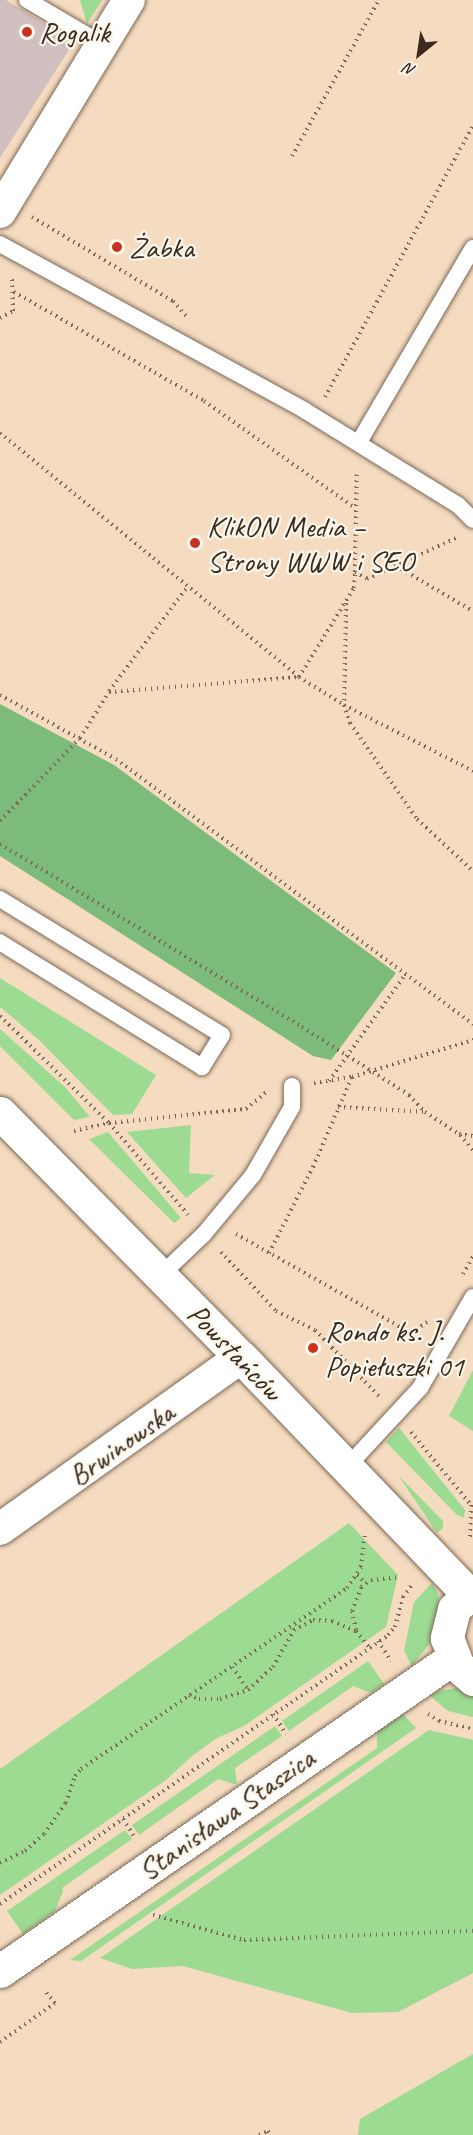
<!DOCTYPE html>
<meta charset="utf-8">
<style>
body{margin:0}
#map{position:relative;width:473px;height:2135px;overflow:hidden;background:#f5dcc0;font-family:Caveat,sans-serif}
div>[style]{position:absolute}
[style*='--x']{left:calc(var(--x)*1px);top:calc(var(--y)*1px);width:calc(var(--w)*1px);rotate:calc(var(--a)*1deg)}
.industrial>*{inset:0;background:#d2bfc0}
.green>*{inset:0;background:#9cdb91}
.forest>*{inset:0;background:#7dbb7b}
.path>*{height:4px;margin-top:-2px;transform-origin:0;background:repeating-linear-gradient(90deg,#7c6857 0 1.5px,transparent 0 6px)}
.roads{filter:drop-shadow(0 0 2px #7c6857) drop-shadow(0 0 2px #7c6857)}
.service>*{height:16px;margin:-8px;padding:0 8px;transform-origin:8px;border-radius:8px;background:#fff}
.minor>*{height:32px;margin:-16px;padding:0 16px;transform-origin:16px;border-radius:16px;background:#fff}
.tertiary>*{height:33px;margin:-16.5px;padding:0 16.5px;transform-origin:16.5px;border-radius:16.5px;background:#fff}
.dots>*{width:16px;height:16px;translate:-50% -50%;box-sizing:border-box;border:3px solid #fbf7ec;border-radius:50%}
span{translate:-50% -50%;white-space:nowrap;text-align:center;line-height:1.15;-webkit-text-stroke:4.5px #fbf7ec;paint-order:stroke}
.poi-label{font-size:30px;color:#3b2a1e}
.left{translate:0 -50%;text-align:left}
.street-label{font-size:30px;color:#3b2a1e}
.north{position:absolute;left:389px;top:24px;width:60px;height:60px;-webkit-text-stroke:4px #fbf7ec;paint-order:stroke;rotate:210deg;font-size:16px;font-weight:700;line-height:24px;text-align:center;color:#3b2a1e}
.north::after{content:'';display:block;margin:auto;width:21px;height:27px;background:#3b2a1e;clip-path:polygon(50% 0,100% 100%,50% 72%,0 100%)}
</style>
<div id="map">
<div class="industrial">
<div style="clip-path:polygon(0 0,6px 0,67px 37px,69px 50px,0 158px)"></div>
</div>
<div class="green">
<div style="clip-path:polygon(80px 0,102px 0,87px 24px)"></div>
<div style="clip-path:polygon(0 978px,156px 1075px,132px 1114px,113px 1115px,38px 1039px,0 1007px)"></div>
<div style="clip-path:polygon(0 1029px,65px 1087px,90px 1117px,74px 1120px,0 1046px)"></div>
<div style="clip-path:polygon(191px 1125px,189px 1173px,215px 1175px,186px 1198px,127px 1132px)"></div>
<div style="clip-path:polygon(108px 1132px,181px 1218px,174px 1223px,89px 1139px)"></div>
<div style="clip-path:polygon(473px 1370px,473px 1431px,449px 1416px)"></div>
<div style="clip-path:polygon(399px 1428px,465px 1510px,464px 1518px,457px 1515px,386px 1442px)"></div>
<div style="clip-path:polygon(398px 1475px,443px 1521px,443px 1528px,437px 1533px)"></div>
<div style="clip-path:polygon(349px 1523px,398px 1575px,386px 1627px,244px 1726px,217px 1738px,192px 1756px,166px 1780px,0 1895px,0 1769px)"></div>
<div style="clip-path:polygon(432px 1583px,438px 1593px,439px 1605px,433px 1639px,412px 1666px,404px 1651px,414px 1602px)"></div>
<div style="clip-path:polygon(368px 1661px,384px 1684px,371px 1693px,353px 1686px,289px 1731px,282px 1721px)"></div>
<div style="clip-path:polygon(456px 1688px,473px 1692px,473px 1717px,448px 1711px,430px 1696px,438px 1691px)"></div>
<div style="clip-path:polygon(403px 1714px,416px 1728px,81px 1961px,70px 1960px,377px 1748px,377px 1731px)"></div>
<div style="clip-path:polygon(275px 1726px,282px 1736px,235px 1768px,237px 1785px,218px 1779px,139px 1835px,132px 1825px)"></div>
<div style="clip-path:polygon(429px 1730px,473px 1740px,473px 1973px,398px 2012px,352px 2013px,183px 1966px,132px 1969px,100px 1958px)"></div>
<div style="clip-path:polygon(125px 1830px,132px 1839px,62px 1888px,63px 1891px,55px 1911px,23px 1934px,7px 1911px)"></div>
<div style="clip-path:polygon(473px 2054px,473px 2135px,358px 2135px,360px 2119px)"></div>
</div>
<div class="forest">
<div style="clip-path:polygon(0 704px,114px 765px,396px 973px,331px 1060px,313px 1056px,0 856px)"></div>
</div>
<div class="path">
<div style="--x:292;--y:156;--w:179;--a:-60.9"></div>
<div style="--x:32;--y:217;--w:164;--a:30.8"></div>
<div style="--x:173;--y:301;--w:21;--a:49"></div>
<div style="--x:14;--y:292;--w:219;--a:29.8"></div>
<div style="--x:204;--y:401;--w:185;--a:35.3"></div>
<div style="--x:0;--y:318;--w:15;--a:-28"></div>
<div style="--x:13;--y:311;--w:32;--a:-92"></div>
<div style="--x:325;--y:397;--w:309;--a:-61.4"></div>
<div style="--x:0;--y:433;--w:386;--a:39.2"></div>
<div style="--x:299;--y:677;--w:53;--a:31.9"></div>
<div style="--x:344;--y:705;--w:145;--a:27.1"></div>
<div style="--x:396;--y:566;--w:89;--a:30.3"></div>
<div style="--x:355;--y:572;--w:101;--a:-88.9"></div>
<div style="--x:346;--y:603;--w:102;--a:91.1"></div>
<div style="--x:344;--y:705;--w:19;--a:72"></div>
<div style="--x:350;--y:723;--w:117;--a:55.1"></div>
<div style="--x:417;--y:819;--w:76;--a:42.9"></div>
<div style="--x:109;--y:691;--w:131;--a:-53"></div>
<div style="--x:0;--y:695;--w:132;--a:28.9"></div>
<div style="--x:116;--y:759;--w:445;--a:36.6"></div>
<div style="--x:0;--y:821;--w:115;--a:-46.1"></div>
<div style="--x:80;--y:738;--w:54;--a:-57.8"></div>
<div style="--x:109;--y:692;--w:191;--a:-4.5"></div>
<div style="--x:299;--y:677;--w:105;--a:-58.3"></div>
<div style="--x:354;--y:588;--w:16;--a:-86"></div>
<div style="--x:355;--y:572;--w:14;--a:30"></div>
<div style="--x:367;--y:579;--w:98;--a:-24.7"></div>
<div style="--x:0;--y:844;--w:353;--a:31.2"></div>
<div style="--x:302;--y:1027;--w:127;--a:32.4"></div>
<div style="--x:409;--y:1095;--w:23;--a:47"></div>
<div style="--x:0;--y:1016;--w:153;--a:44.5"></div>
<div style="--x:109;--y:1123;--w:121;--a:49.3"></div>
<div style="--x:329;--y:1081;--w:130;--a:-54.4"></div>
<div style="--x:314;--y:1083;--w:38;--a:-9"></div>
<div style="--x:352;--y:1077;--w:127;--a:-17"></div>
<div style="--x:338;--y:1107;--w:87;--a:3.3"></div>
<div style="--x:425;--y:1112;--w:40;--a:32.9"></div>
<div style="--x:459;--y:1134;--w:14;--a:8"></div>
<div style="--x:74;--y:1131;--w:36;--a:-13"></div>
<div style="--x:109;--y:1123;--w:138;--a:-5.8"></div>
<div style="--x:246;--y:1109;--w:30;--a:-40"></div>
<div style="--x:460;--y:1135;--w:20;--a:49"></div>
<div style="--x:236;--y:1234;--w:211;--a:29.5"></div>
<div style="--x:221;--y:1252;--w:81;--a:47"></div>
<div style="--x:276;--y:1311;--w:43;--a:26"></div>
<div style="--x:315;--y:1330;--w:93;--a:45.9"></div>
<div style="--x:269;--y:1253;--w:97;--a:-62.9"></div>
<div style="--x:313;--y:1167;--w:98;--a:-66.6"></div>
<div style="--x:463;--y:1274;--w:20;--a:-60"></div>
<div style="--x:411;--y:1333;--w:22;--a:-34"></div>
<div style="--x:411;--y:1432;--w:94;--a:50.6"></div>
<div style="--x:471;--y:1505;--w:36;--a:92"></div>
<div style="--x:357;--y:1575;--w:12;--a:42"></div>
<div style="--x:356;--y:1630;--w:19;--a:-102"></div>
<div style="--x:352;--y:1611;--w:26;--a:-69"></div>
<div style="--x:361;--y:1587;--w:12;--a:-35"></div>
<div style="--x:371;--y:1580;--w:27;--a:-6"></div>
<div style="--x:378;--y:1641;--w:24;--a:57"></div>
<div style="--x:232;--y:1667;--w:28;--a:55"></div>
<div style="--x:189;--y:1695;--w:11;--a:22"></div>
<div style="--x:199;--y:1699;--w:21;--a:0"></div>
<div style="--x:220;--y:1699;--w:29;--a:-18"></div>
<div style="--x:248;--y:1690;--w:34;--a:-43"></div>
<div style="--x:273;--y:1667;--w:43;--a:-60.4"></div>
<div style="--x:294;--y:1630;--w:21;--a:-28"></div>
<div style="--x:313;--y:1620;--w:19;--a:3"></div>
<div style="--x:332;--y:1621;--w:26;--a:23"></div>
<div style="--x:356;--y:1631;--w:21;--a:51"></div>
<div style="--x:273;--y:1714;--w:24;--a:57"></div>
<div style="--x:428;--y:1714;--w:13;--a:32"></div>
<div style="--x:439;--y:1721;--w:35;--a:13"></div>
<div style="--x:123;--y:1819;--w:22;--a:58"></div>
<div style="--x:0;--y:1863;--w:28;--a:-26"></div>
<div style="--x:25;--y:1851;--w:25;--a:-42"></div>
<div style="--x:44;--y:1834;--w:38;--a:-55"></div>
<div style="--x:66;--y:1803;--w:28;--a:-72"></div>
<div style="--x:75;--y:1776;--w:9;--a:-49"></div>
<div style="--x:81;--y:1769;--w:322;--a:-34.2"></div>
<div style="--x:347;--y:1588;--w:25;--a:-56"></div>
<div style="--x:361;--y:1567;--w:32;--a:-83"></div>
<div style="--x:0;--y:1904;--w:472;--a:-34.7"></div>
<div style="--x:388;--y:1635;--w:11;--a:-49"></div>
<div style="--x:395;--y:1627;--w:31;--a:-75"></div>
<div style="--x:403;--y:1597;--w:17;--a:-54"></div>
<div style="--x:153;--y:1915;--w:94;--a:15.4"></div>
<div style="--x:244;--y:1940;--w:229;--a:-2.3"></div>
<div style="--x:0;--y:2042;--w:67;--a:-35.3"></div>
<div style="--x:55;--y:2003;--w:16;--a:-130"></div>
<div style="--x:259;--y:2135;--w:10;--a:-24"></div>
<div style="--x:268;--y:2131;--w:5;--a:53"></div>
</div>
<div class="roads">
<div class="service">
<div style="--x:27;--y:0;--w:87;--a:30.4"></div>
<div style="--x:0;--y:244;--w:346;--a:28.6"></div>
<div style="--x:304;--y:410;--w:181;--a:31.7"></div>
<div style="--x:458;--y:505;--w:21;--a:45"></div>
<div style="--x:359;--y:442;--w:225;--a:-59.6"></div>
<div style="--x:0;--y:899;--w:260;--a:31.5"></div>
<div style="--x:222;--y:1035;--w:38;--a:122"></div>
<div style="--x:202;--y:1067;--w:238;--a:-148.3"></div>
<div style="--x:161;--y:1275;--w:59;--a:-43.6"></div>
<div style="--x:204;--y:1234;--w:77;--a:-50.3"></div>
<div style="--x:253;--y:1175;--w:78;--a:-60.2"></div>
<div style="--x:292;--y:1107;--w:21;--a:-90"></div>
<div style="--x:346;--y:1468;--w:109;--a:-47.2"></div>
<div style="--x:420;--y:1388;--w:105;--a:-59.8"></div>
</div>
<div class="minor">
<div style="--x:0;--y:212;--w:248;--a:-58.7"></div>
<div style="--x:0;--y:1529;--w:296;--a:-35.5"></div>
</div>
<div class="tertiary">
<div style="--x:0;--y:1113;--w:343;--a:45.4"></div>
<div style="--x:241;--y:1357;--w:328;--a:46.2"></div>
<div style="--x:473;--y:1591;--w:26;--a:137"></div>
<div style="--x:454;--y:1609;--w:30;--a:104"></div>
<div style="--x:447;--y:1638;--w:30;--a:69"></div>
<div style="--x:458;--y:1666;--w:20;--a:41"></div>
<div style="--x:0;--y:1971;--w:551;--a:-34.64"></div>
</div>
</div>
<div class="dots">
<div style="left:27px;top:32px;background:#c8321e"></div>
<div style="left:117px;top:247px;background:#c8321e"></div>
<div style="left:195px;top:543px;background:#c8321e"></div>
<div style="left:313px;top:1348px;background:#c8321e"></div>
</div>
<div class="poi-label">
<span class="left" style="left:39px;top:32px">Rogalik</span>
<span class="left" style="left:129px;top:247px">Żabka</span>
<span class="left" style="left:207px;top:543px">KlikON Media –<br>Strony WWW i SEO</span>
<span class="left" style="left:325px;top:1348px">Rondo ks. J.<br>Popiełuszki 01</span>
</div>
<div class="street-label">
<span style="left:235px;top:1352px;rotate:46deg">Powstańców</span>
<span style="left:121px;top:1444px;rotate:-35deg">Brwinowska</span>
<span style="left:226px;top:1814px;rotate:-35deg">Stanisława Staszica</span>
</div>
<div class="north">N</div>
</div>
